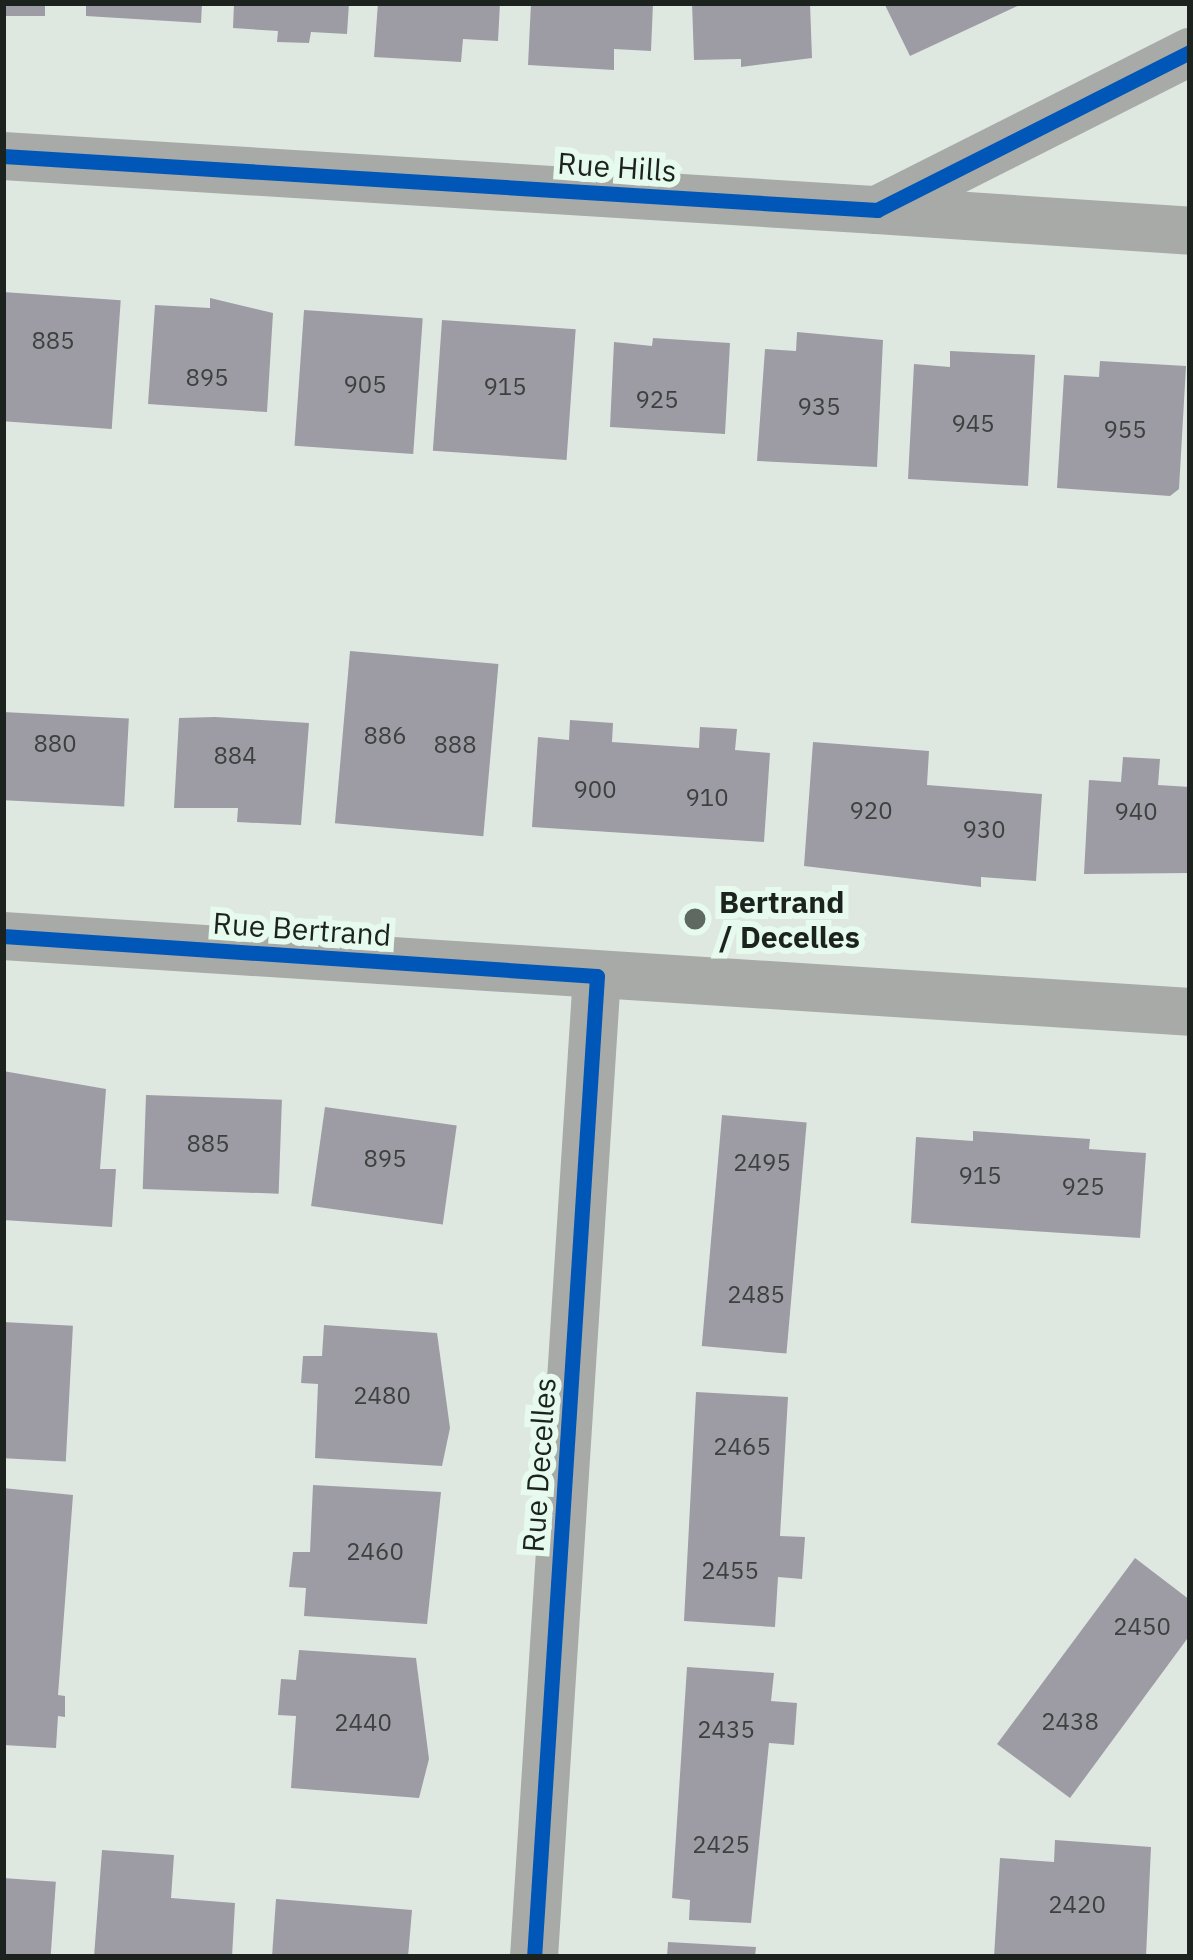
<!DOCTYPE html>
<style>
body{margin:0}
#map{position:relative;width:1193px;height:1960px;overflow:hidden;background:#dee8e1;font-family:"IBM Plex Sans",sans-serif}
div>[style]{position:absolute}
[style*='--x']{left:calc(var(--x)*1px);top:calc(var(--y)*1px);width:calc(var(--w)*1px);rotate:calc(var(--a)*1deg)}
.building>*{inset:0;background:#9d9ca4;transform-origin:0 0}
.minor>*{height:48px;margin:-24px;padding:0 24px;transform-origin:24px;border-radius:24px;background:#a7aaa7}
.cycleway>*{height:15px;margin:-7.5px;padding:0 7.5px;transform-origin:7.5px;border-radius:7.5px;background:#0057b8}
.dots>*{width:33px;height:33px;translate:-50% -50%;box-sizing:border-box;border:6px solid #e6faed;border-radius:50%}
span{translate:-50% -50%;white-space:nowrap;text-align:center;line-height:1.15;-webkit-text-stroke:12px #e6faed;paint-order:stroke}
.number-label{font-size:24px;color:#3c4140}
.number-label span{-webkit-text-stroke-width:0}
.street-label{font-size:30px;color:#1c231e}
.poi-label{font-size:30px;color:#1c231e;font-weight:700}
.left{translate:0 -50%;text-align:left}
.frame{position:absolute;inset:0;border:6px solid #1c231e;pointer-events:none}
</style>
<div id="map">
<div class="building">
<div style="left:3px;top:3px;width:42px;height:13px"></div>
<div style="clip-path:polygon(86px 3px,202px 3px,201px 23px,86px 16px)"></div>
<div style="clip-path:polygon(234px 3px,349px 3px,347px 34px,311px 32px,309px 43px,277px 42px,278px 31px,233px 28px)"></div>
<div style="clip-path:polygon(378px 3px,500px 3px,498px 41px,463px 39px,461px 62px,374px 57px)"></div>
<div style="clip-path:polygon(531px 3px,653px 3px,651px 51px,614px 49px,614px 70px,528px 65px)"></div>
<div style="clip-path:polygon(692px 3px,810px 3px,812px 58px,741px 67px,741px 59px,694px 60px)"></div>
<div style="clip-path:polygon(884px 3px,1024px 3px,910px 56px)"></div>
<div style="left:3px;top:292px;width:118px;height:129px;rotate:4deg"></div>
<div style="clip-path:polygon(210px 298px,273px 313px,267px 412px,148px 404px,155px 305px,210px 308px)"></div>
<div style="left:304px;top:310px;width:119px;height:136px;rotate:4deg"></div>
<div style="left:442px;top:320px;width:134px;height:131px;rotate:4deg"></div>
<div style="clip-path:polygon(797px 332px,883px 340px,877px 467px,757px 461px,765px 349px,796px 351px)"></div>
<div style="clip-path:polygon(653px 338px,730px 343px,725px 434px,610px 427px,614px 342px,652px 346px)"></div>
<div style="clip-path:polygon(950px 351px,1035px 355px,1028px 486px,908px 479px,914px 364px,950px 367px)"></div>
<div style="clip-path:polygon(1100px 361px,1186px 366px,1179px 489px,1170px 496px,1057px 488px,1064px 375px,1099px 377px)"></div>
<div style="left:350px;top:651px;width:149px;height:173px;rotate:5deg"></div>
<div style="left:3px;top:712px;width:126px;height:88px;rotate:3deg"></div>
<div style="clip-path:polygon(215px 717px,309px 723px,301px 825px,237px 822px,238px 808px,174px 808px,179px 718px)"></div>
<div style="clip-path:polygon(570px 720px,613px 723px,612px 742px,699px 748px,700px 727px,737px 729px,735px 750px,770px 753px,764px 842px,532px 827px,538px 737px,569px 740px)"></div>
<div style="clip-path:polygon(813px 742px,929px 751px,927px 785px,1042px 794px,1036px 881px,981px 877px,981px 887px,804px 866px)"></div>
<div style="clip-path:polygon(1123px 757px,1160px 759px,1158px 785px,1190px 787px,1190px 873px,1084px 874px,1089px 780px,1121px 782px)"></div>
<div style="clip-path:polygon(3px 1071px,106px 1089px,100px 1169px,116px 1169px,112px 1227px,3px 1220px)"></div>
<div style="left:146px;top:1095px;width:136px;height:94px;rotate:2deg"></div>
<div style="left:325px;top:1107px;width:133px;height:100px;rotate:8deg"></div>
<div style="left:722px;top:1115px;width:85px;height:232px;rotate:5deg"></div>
<div style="clip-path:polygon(973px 1131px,1090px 1139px,1089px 1149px,1146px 1153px,1140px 1238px,911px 1223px,916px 1137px,973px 1141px)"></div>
<div style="left:3px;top:1322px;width:70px;height:136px;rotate:3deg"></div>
<div style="clip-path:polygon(324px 1325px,437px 1333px,450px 1428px,442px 1466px,315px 1458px,318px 1384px,301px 1383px,303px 1356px,322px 1356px)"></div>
<div style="clip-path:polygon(696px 1392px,788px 1397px,780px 1536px,805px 1537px,802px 1579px,778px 1577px,775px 1627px,684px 1621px)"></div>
<div style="clip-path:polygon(313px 1485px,441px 1492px,427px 1624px,304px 1616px,306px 1588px,289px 1587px,293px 1552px,310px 1552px)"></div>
<div style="clip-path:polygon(3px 1488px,73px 1495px,58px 1695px,65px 1696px,65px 1717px,58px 1716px,56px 1748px,3px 1745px)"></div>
<div style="clip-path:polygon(1135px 1558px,1190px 1600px,1190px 1635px,1070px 1798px,997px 1744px)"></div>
<div style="clip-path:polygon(299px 1650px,416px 1658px,429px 1759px,419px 1798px,291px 1788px,296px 1716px,278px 1715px,281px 1679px,296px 1680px)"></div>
<div style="clip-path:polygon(687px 1667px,774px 1673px,771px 1701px,797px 1703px,794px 1745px,769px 1743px,751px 1923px,689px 1920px,690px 1900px,672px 1898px)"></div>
<div style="clip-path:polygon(1055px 1840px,1151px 1847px,1146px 1957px,994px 1957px,1000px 1858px,1054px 1862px)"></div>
<div style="clip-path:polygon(102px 1850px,174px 1855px,171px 1898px,235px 1903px,232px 1957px,94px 1957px)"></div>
<div style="left:3px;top:1878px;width:53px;height:79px;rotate:4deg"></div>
<div style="clip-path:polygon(276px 1899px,412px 1910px,408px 1957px,272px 1957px)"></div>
<div style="clip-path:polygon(668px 1942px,756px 1947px,755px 1957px,667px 1957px)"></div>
</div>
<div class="minor">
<div style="--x:3;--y:156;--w:876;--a:3.54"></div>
<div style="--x:877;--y:210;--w:351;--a:-26.8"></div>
<div style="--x:877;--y:210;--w:314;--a:3.8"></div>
<div style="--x:3;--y:936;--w:1189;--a:3.66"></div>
<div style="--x:534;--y:1957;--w:983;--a:-86.33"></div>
</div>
<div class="cycleway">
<div style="--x:3;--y:156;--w:876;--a:3.54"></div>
<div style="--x:877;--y:210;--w:351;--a:-26.8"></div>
<div style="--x:3;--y:936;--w:595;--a:3.85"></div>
<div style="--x:597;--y:976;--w:983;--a:93.67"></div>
</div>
<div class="dots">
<div style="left:695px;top:919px;background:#606862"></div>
</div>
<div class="number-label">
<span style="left:53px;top:341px">885</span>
<span style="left:207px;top:378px">895</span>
<span style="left:365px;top:385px">905</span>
<span style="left:505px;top:387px">915</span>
<span style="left:657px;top:400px">925</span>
<span style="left:819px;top:407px">935</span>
<span style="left:973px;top:424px">945</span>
<span style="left:1125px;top:430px">955</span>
<span style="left:385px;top:736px">886</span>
<span style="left:55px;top:744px">880</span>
<span style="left:455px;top:745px">888</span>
<span style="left:235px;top:756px">884</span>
<span style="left:595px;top:790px">900</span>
<span style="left:707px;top:798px">910</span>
<span style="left:871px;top:811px">920</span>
<span style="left:1136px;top:812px">940</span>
<span style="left:984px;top:830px">930</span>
<span style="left:208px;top:1144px">885</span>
<span style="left:385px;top:1159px">895</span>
<span style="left:762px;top:1163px">2495</span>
<span style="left:980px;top:1176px">915</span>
<span style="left:1083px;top:1187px">925</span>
<span style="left:756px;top:1295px">2485</span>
<span style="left:382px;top:1396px">2480</span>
<span style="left:742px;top:1447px">2465</span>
<span style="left:375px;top:1552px">2460</span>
<span style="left:730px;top:1571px">2455</span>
<span style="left:1142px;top:1627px">2450</span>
<span style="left:1070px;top:1722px">2438</span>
<span style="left:363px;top:1723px">2440</span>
<span style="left:726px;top:1730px">2435</span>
<span style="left:721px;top:1845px">2425</span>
<span style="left:1077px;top:1905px">2420</span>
</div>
<div class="street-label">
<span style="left:617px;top:167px;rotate:4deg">Rue Hills</span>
<span style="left:302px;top:929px;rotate:4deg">Rue Bertrand</span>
<span style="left:539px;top:1465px;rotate:-86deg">Rue Decelles</span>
</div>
<div class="poi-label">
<span class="left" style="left:719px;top:919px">Bertrand<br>/ Decelles</span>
</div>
<div class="frame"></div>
</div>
